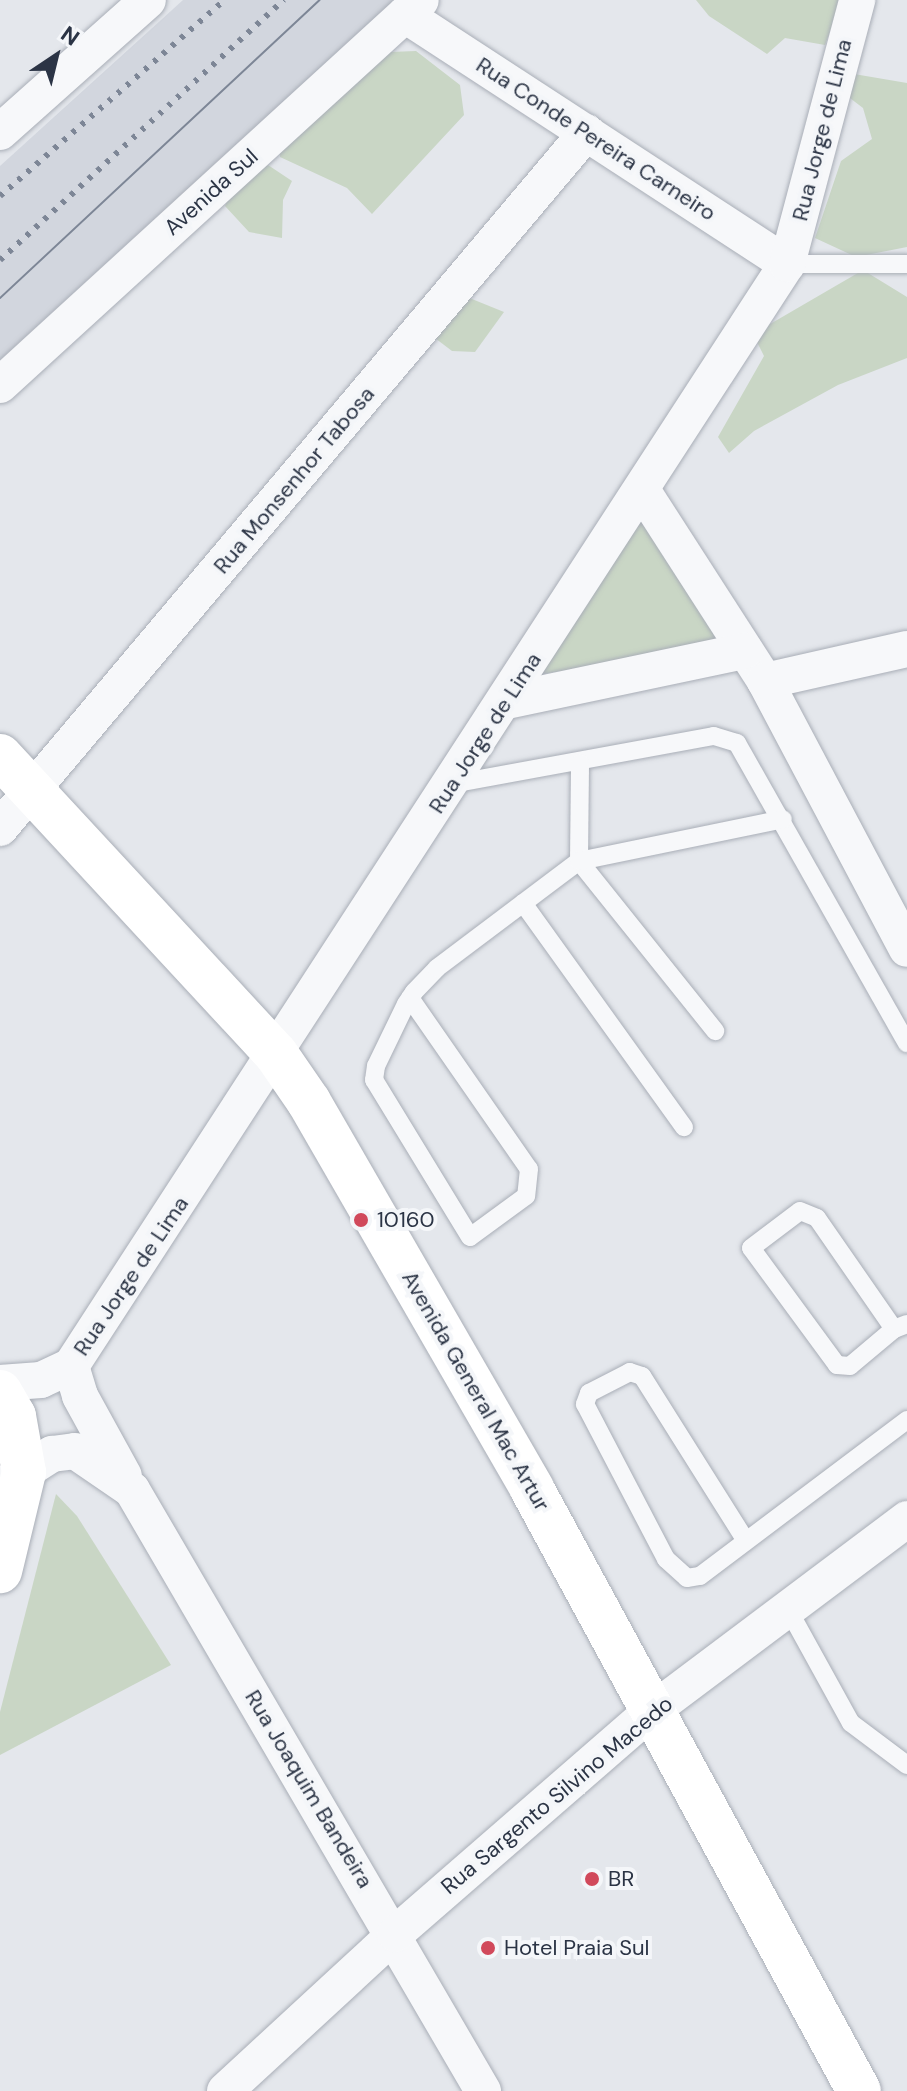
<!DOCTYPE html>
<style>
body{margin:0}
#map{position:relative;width:907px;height:2091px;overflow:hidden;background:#e4e7ec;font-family:"DM Sans",sans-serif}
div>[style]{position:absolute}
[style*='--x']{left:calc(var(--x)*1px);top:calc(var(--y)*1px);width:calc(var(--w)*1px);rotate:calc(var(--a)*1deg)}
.built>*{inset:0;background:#d2d6de}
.green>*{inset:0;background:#c9d6c5}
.roads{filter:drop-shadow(0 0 2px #a9aeb7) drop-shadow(0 0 2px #a9aeb7)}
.service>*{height:18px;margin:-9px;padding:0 9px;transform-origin:9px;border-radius:9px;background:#f7f8fa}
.minor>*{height:36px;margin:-18px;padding:0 18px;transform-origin:18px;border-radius:18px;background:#f7f8fa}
.secondary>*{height:44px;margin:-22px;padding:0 22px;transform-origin:22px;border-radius:22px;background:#fff}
.tram>*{height:2px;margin:-1px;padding:0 1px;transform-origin:1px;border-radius:1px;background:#7d8696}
.rail>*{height:6px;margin-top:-3px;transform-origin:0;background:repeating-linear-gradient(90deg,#7d8696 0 4px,transparent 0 12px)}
.dots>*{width:22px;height:22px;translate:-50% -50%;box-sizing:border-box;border:4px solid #f4f6f9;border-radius:50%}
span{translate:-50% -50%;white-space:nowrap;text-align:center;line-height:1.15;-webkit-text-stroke:8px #f4f6f9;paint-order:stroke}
.street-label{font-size:22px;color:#2b3445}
.poi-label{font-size:22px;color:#2b3445}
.left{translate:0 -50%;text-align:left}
.north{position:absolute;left:16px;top:16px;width:80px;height:80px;-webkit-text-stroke:6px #f4f6f9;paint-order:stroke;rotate:35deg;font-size:22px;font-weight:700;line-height:32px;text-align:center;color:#2b3445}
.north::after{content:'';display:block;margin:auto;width:28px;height:36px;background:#2b3445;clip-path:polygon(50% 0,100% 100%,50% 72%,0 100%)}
</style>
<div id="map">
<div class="built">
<div style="clip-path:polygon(183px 0,394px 0,0 360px,0 166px)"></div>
</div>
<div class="green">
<div style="clip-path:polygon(696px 0,842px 0,825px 45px,785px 38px,767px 54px,709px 16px)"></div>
<div style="clip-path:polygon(416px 51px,460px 85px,464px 115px,372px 214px,347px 188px,280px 157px,279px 138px,390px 52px)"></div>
<div style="clip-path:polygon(854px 74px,907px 83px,907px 247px,856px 257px,815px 238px,841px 161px,872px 139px,863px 108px,842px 92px)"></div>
<div style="clip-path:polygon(268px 165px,292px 181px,283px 200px,282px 238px,249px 232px,225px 206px,234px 183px)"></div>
<div style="clip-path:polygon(863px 270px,907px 297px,907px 358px,838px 385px,754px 431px,729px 453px,718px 437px,764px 356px,753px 334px)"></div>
<div style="clip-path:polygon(467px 297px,504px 312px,475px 352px,452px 351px,431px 335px)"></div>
<div style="clip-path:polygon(642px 509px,731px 646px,535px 675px)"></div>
<div style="clip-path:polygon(56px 1494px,77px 1516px,171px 1665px,0 1755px,0 1712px)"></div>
</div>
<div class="roads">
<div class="service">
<div style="--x:787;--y:264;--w:120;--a:0"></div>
<div style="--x:452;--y:784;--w:266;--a:-10.4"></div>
<div style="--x:714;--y:736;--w:24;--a:17"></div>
<div style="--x:737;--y:743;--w:345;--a:60.5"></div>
<div style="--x:579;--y:861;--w:218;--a:51.3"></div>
<div style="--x:579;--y:861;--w:98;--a:-89.4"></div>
<div style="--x:523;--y:903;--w:276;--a:54.3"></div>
<div style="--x:410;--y:998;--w:208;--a:55.2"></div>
<div style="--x:529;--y:1169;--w:27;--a:96"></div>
<div style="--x:526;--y:1196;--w:69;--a:143.8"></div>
<div style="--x:470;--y:1237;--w:184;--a:-121.4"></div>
<div style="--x:374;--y:1080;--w:14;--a:-82"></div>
<div style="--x:376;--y:1066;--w:69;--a:-64.2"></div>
<div style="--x:406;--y:1004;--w:14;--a:-56"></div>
<div style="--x:414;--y:992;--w:33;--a:-46"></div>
<div style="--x:437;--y:968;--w:178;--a:-37"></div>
<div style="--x:579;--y:861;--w:208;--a:-11.6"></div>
<div style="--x:894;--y:1329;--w:57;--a:139.9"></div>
<div style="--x:850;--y:1366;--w:13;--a:-176"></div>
<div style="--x:837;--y:1365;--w:145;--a:-126.3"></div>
<div style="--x:751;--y:1248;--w:61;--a:-37.1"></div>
<div style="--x:800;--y:1211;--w:18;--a:22"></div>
<div style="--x:817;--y:1218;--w:135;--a:55.3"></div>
<div style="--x:894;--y:1329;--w:14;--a:-21"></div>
<div style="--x:746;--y:1541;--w:195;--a:-122.2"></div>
<div style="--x:642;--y:1376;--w:13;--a:-162"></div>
<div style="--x:630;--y:1372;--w:46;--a:152.9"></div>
<div style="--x:589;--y:1393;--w:12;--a:110"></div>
<div style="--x:585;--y:1404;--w:175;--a:62.4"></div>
<div style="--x:666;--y:1559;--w:28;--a:42"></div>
<div style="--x:687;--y:1578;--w:13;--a:-9"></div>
<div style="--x:700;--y:1576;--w:259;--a:-37"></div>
<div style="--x:788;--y:1609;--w:130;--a:61.1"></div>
<div style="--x:851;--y:1723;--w:70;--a:36.9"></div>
</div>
<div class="minor">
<div style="--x:405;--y:15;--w:456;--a:33.1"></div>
<div style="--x:0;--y:132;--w:198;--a:-41.7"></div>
<div style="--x:0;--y:385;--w:570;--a:-42.44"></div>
<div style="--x:642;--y:490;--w:227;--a:57.2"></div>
<div style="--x:765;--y:681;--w:303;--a:62.1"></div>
<div style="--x:765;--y:681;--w:146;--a:-12.7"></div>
<div style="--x:507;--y:701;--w:243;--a:-11.9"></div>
<div style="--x:0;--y:828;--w:910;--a:-49.86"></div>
<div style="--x:71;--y:1366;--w:31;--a:73"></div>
<div style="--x:80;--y:1396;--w:91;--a:61.2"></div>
<div style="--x:0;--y:1383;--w:41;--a:-4.2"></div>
<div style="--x:41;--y:1380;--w:33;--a:-25"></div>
<div style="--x:71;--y:1366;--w:1314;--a:-56.99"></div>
<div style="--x:787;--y:264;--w:273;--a:-75.1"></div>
<div style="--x:5;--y:1484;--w:56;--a:-32.6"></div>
<div style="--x:52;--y:1454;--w:23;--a:-7"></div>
<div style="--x:75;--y:1451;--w:69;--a:34.4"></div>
<div style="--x:132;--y:1490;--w:696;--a:59.71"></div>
<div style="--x:225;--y:2091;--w:231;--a:-42.7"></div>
<div style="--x:395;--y:1934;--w:342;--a:-41"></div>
<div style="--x:653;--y:1710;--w:318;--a:-36.9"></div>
</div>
<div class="secondary">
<div style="--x:0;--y:756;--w:406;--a:47.2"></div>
<div style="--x:276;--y:1054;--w:58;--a:55.5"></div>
<div style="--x:309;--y:1102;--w:447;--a:60"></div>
<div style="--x:532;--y:1489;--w:685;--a:61.49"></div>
<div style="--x:0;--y:1392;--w:28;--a:60"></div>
<div style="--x:14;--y:1416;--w:57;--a:79.9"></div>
<div style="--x:24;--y:1472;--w:102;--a:103.6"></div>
</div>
</div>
<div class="tram">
<div style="--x:0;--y:298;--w:437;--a:-43"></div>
</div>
<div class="rail">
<div style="--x:0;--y:196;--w:298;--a:-41.1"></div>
<div style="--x:0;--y:260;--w:385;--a:-42.5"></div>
</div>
<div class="dots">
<div style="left:361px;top:1220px;background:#d1495b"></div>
<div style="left:592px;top:1879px;background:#d1495b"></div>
<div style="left:488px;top:1948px;background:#d1495b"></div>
</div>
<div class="street-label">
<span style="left:822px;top:130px;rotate:-76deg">Rua Jorge de Lima</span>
<span style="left:596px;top:139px;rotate:33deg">Rua Conde Pereira Carneiro</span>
<span style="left:211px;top:192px;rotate:-42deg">Avenida Sul</span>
<span style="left:294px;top:480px;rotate:-50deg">Rua Monsenhor Tabosa</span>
<span style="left:485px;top:733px;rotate:-57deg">Rua Jorge de Lima</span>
<span style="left:131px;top:1276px;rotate:-56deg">Rua Jorge de Lima</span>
<span style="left:476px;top:1391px;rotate:60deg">Avenida General Mac Artur</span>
<span style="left:309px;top:1789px;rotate:59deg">Rua Joaquim Bandeira</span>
<span style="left:557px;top:1795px;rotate:-40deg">Rua Sargento Silvino Macedo</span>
</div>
<div class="poi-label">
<span class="left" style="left:377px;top:1220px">10160</span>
<span class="left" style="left:608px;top:1879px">BR</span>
<span class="left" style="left:504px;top:1948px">Hotel Praia Sul</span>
</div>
<div class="north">N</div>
</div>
